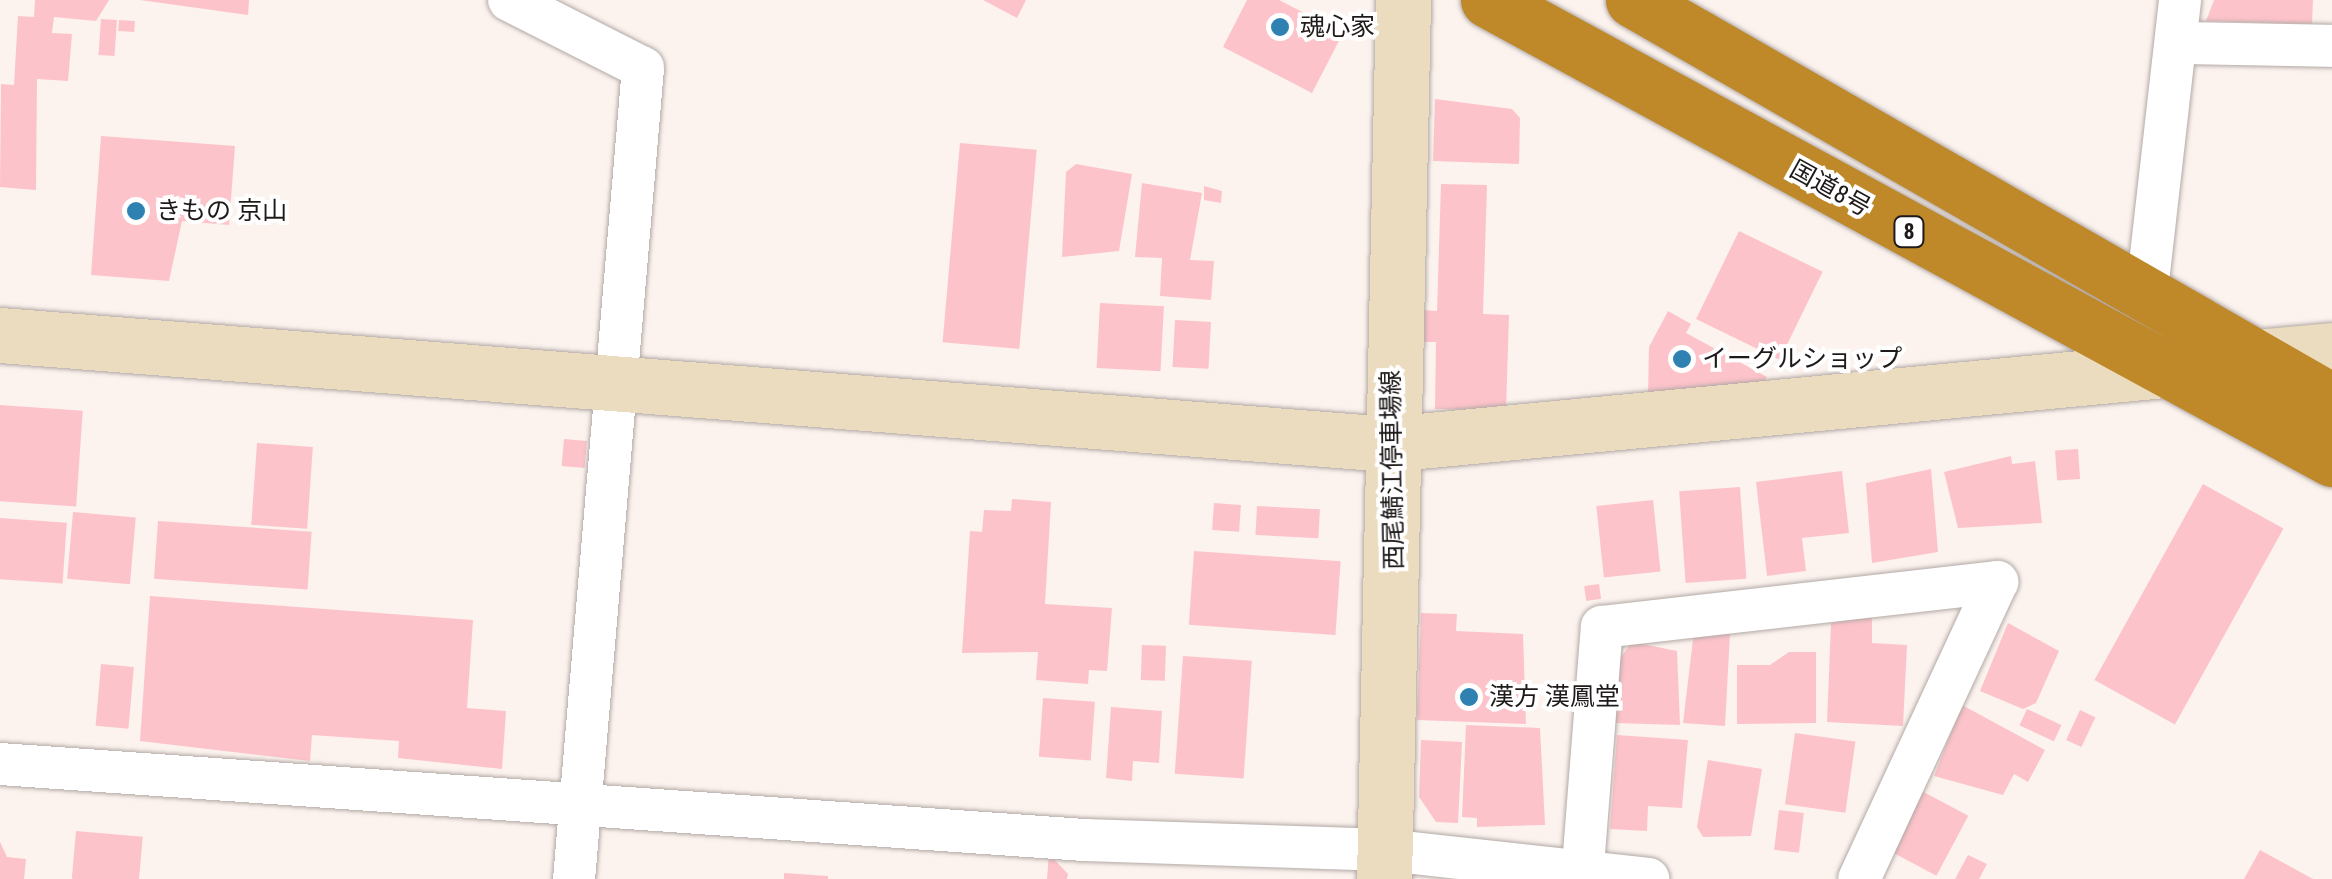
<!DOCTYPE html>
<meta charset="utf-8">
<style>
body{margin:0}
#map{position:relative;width:2332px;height:879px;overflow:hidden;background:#fcf3ef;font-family:"Roboto Condensed","Noto Sans JP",sans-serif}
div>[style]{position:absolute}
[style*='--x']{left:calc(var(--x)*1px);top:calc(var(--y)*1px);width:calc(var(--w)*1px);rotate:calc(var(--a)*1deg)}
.building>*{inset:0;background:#fdc3ca;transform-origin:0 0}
.roads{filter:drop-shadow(0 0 2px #b2a9a5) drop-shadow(0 0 2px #b2a9a5)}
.street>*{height:42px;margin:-21px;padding:0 21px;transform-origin:21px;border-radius:21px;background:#fff}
.secondary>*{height:55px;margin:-27.5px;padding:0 27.5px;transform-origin:27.5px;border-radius:27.5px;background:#ecdcbf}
.highway>*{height:55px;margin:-27.5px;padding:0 27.5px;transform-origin:27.5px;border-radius:27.5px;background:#bf892a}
.dots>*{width:28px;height:28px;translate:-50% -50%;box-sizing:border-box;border:5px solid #fff;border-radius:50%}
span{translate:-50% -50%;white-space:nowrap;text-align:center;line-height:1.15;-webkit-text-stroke:8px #fff;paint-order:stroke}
.shield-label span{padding:2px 8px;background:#fff;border:2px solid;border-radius:8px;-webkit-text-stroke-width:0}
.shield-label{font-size:22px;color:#1e1a19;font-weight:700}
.poi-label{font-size:25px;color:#1e1a19}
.left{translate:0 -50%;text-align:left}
.street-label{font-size:25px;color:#1e1a19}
</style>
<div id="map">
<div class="building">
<div style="clip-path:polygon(35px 0,109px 0,96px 21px,54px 17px,52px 33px,72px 34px,68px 81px,37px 79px,36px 190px,0 187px,1px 84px,14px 85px,18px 16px,34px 17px)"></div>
<div style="clip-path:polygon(140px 0,249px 0,248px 15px)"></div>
<div style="clip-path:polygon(983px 0,1026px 0,1017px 18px)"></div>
<div style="clip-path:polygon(1247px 0,1279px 0,1343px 33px,1312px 93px,1223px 47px)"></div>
<div style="clip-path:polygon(2214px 0,2313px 0,2312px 24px,2206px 21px)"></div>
<div style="left:101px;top:19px;width:16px;height:36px;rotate:4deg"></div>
<div style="left:119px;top:20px;width:16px;height:11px;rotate:4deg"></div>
<div style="clip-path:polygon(1435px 99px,1512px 109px,1520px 118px,1519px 164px,1433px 161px)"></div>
<div style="clip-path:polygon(101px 136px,235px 146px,229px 225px,182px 221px,169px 281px,91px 275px)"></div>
<div style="left:960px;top:143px;width:77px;height:200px;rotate:5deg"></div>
<div style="clip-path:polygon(1076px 164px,1132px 174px,1119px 251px,1062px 257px,1066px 172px)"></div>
<div style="clip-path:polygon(1142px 183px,1202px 193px,1190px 260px,1214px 261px,1211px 300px,1160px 296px,1162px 258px,1135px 257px)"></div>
<div style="clip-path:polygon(1441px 184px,1487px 185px,1483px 314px,1509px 315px,1506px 411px,1435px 409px,1436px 342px,1421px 342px,1422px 310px,1437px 311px)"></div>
<div style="clip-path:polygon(1204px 186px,1222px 191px,1221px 203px,1204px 200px)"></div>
<div style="left:1739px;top:231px;width:93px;height:98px;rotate:26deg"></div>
<div style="left:1100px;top:303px;width:64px;height:65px;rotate:3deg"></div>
<div style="clip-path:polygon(1668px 311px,1691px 324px,1686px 333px,1767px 377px,1760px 390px,1648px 395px,1649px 347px)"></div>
<div style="left:1175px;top:320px;width:36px;height:47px;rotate:3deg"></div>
<div style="left:0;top:405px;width:83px;height:96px;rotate:4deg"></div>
<div style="left:564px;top:439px;width:23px;height:27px;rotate:5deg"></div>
<div style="left:257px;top:443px;width:56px;height:82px;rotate:4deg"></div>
<div style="left:2078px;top:449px;width:30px;height:23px;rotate:86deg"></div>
<div style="clip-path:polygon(2011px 456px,2012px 464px,2035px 461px,2042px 523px,1958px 528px,1944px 472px)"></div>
<div style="clip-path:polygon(1931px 469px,1938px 552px,1872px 563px,1866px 483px)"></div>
<div style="clip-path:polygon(1842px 471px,1849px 533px,1802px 538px,1806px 571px,1767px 576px,1756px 482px)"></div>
<div style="left:2203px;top:484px;width:92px;height:224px;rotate:29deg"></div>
<div style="left:1740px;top:487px;width:92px;height:61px;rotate:86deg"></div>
<div style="clip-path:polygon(1012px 499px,1051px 502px,1045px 604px,1112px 608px,1107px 671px,1089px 670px,1088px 684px,1036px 680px,1038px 652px,962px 653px,970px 531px,982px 532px,984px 510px,1011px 511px)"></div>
<div style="left:1653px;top:500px;width:72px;height:57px;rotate:84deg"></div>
<div style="left:1214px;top:503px;width:27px;height:27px;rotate:4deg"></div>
<div style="left:1257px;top:506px;width:63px;height:29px;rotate:3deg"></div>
<div style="left:73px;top:512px;width:63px;height:67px;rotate:5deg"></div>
<div style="left:0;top:518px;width:67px;height:61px;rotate:4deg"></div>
<div style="left:158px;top:521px;width:154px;height:58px;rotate:4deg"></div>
<div style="left:1194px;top:551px;width:147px;height:74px;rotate:4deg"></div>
<div style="left:1599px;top:584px;width:15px;height:15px;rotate:82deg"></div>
<div style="clip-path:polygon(150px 596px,473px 620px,467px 708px,506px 711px,502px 769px,398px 758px,399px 741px,312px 735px,310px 761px,140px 741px)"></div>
<div style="clip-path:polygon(1421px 613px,1457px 614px,1456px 631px,1523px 634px,1526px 724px,1417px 720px)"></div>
<div style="clip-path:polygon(1853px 617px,1872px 617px,1872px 643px,1907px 645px,1903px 726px,1827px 722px,1831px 623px)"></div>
<div style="clip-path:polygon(2008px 623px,2059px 651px,2036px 703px,2023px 709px,1980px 691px)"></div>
<div style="clip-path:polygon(1694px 631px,1730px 633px,1725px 726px,1683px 723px)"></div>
<div style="clip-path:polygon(1632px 642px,1677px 651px,1680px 725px,1615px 723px,1619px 660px)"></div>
<div style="left:1142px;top:645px;width:24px;height:35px;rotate:2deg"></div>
<div style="clip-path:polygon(1789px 652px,1816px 652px,1816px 723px,1737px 724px,1737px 665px,1770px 665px)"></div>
<div style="left:1183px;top:656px;width:69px;height:118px;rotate:4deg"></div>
<div style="left:101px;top:664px;width:33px;height:62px;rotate:5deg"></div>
<div style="left:1043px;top:698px;width:52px;height:59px;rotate:4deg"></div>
<div style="clip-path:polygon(1962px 705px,2045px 750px,2028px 782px,2014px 774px,2003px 795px,1934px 776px)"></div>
<div style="clip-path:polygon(1111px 707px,1162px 711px,1159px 763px,1133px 761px,1132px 781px,1106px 778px)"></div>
<div style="left:2027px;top:709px;width:38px;height:18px;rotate:25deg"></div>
<div style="left:2080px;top:710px;width:17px;height:33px;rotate:25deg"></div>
<div style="clip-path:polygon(1466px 725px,1540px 728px,1545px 825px,1477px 827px,1477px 818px,1462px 817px)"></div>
<div style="left:1795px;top:733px;width:61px;height:72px;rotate:8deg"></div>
<div style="clip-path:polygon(1617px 735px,1688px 740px,1682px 808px,1648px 806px,1647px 831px,1610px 829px)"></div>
<div style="clip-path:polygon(1421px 740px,1462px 742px,1458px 823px,1436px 822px,1419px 797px)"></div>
<div style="clip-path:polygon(1708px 760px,1762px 769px,1751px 836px,1703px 837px,1697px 827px)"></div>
<div style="left:1918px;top:789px;width:57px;height:68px;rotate:28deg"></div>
<div style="left:1779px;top:810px;width:25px;height:40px;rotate:7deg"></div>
<div style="left:76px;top:831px;width:67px;height:48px;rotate:5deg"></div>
<div style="clip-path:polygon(0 842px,7px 857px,26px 859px,24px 879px,0 879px)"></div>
<div style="clip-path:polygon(2260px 850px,2313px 879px,2244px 879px)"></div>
<div style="clip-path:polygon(1049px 854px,1068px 874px,1067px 879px,1047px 879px)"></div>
<div style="clip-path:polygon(1968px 855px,1987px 864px,1979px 879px,1955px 879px)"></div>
<div style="clip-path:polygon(784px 873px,828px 876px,828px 879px,784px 879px)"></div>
</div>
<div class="roads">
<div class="street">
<div style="--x:509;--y:0;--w:150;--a:26.9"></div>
<div style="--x:643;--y:68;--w:814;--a:94.86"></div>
<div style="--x:2179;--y:43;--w:153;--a:1.1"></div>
<div style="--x:2146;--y:299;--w:301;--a:-83.5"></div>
<div style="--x:0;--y:764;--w:1088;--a:4.01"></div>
<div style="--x:1085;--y:840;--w:301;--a:1.9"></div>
<div style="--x:1386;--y:850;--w:264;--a:6.3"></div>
<div style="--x:1582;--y:879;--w:253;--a:-85.5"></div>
<div style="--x:1602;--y:627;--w:398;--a:-6.5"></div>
<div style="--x:1997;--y:582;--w:327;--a:114.9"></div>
</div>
<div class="secondary">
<div style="--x:0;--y:335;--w:1392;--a:4.49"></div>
<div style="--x:1388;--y:444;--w:780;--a:-5.45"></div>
<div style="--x:2246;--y:358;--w:86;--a:-5.3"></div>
<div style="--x:1384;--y:879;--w:879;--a:-88.76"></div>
</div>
<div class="highway">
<div style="--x:1488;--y:0;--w:961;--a:28.54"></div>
<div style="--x:1633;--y:0;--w:806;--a:29.84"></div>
</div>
</div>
<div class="dots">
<div style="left:1280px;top:27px;background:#2e81b1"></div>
<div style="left:136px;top:211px;background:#2e81b1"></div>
<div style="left:1682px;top:359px;background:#2e81b1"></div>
<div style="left:1469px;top:697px;background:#2e81b1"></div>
</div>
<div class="shield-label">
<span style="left:1909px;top:232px">8</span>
</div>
<div class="poi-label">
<span class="left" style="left:1300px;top:27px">魂心家</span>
<span class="left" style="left:156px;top:211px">きもの 京山</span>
<span class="left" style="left:1702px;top:359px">イーグルショップ</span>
<span class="left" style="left:1489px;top:697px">漢方 漢鳳堂</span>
</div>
<div class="street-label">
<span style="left:1830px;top:189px;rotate:29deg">国道8号</span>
<span style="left:1393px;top:470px;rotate:-91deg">西尾鯖江停車場線</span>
</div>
</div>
